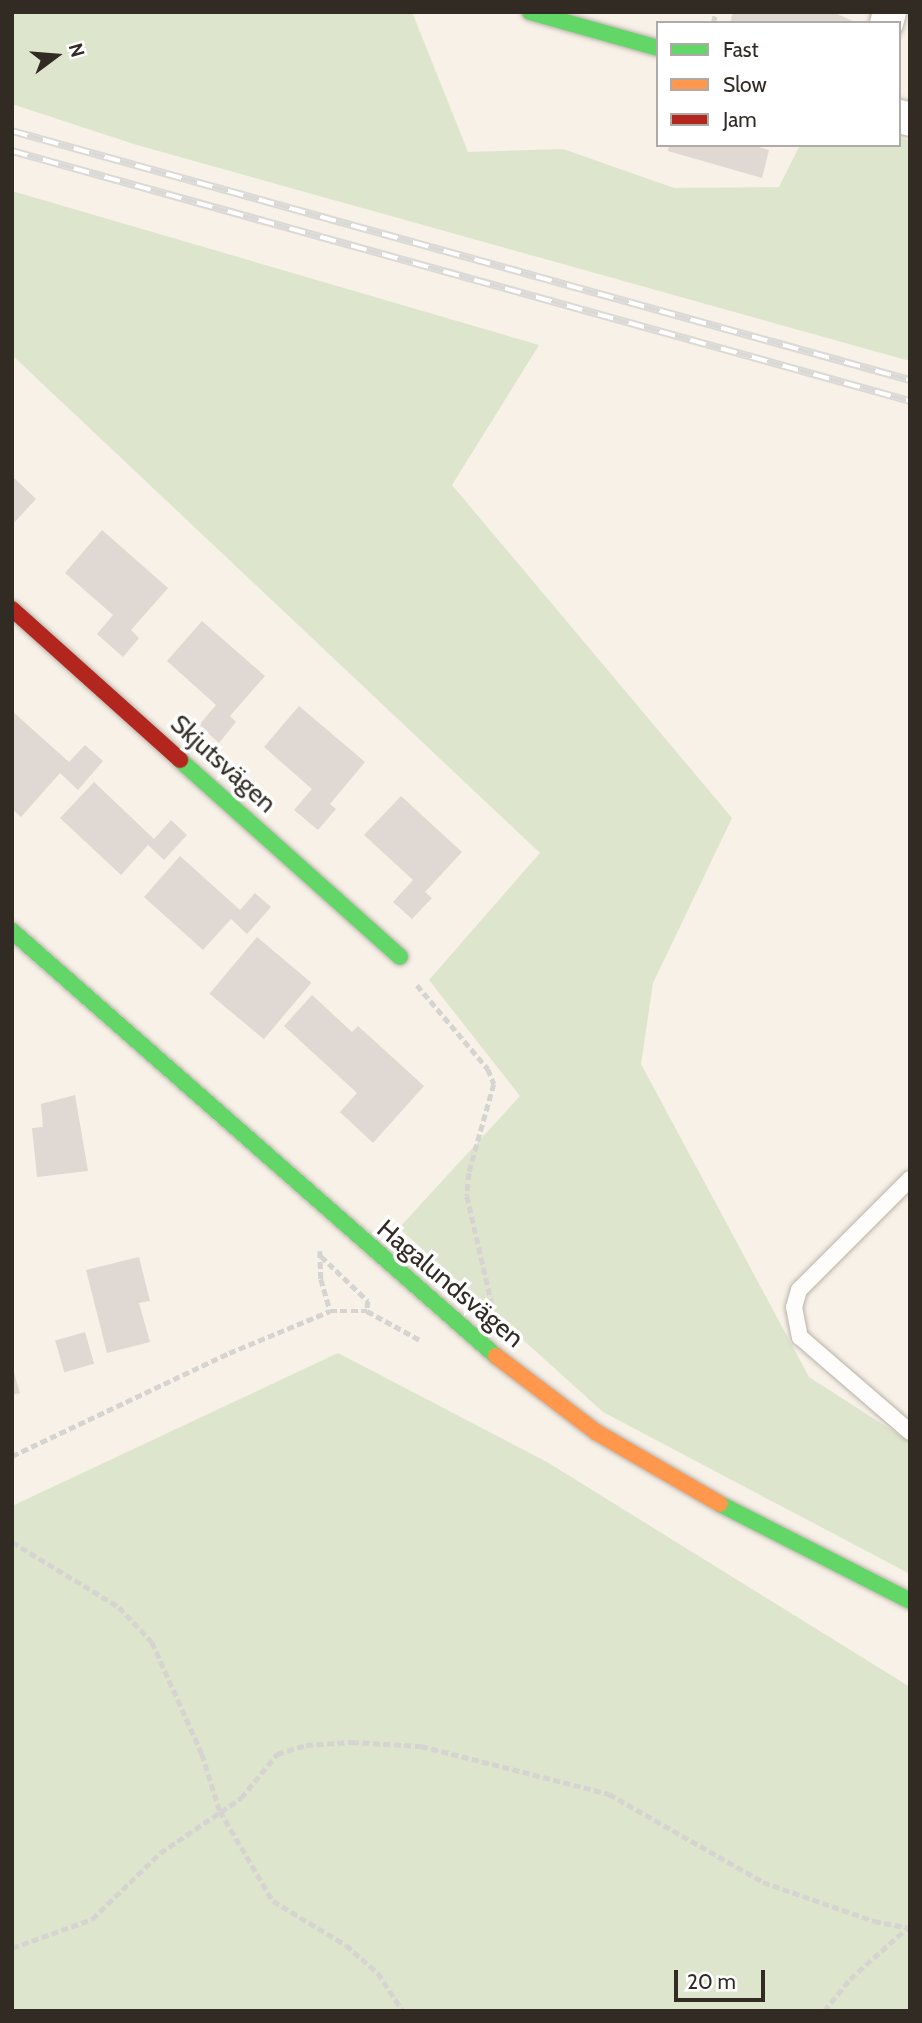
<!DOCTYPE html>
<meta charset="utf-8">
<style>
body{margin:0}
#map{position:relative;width:922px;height:2023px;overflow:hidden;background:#f7f1e7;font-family:Cabin,sans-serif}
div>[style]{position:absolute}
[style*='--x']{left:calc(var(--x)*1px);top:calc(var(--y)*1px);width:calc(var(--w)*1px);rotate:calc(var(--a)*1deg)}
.green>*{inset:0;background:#dde5cc}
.building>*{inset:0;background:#e0d8d3;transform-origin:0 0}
.path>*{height:4.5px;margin-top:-2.25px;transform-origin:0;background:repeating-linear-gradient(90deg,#d6d4d1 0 7px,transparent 0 10.5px)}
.roads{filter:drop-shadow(0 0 2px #b8b2aa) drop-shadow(0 0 2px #b8b2aa)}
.lane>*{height:16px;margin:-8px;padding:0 8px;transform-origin:8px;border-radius:8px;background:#fefdfb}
.street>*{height:33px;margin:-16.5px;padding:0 16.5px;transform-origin:16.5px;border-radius:16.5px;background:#fefdfb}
.fast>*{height:16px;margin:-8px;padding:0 8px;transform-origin:8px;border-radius:8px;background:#63d668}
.slow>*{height:16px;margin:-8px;padding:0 8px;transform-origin:8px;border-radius:8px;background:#ff974d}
.jam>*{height:16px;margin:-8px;padding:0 8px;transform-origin:8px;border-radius:8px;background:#b3261e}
.rail>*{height:8px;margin-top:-4px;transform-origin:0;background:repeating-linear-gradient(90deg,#fff 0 16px,#dbd9d6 0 32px);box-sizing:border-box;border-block:2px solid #dbd9d6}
span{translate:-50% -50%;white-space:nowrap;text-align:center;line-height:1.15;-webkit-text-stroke:7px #fff;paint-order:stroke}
.street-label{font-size:26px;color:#312b23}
.frame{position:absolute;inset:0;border:14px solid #312b23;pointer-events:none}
.legend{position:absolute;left:656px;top:21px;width:245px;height:126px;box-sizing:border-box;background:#fff;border:2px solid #adaaa7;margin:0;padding:9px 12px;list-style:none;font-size:21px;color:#312b23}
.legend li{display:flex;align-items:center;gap:14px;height:35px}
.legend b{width:35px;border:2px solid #adaaa7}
.north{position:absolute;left:21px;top:21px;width:70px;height:70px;-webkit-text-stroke:5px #fff;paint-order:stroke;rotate:74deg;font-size:19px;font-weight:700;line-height:28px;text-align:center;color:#312b23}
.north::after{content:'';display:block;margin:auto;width:24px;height:32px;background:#312b23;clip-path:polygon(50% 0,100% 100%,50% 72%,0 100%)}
.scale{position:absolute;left:674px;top:1970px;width:91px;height:32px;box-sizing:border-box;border:4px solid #312b23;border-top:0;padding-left:9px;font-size:21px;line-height:24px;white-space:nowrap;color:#312b23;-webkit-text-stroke:5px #fff;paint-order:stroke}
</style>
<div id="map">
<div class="green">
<div style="clip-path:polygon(12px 12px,412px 12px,468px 152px,563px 149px,674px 188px,779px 187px,800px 145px,899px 145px,899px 138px,910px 141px,910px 361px,137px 145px,12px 104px)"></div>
<div style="clip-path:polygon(12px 191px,539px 345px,452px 485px,732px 818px,653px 983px,641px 1064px,809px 1377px,910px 1442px,910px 1574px,603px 1412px,399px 1228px,520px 1096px,429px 980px,540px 853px,12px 355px)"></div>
<div style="clip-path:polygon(338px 1353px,547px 1462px,910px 1687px,910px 2011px,12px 2011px,12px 1506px)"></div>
</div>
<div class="building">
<div style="clip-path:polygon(733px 12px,833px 12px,855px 22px,730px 23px)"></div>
<div style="clip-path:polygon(669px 145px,751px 145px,769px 150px,762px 178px,668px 151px)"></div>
<div style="clip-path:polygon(12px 476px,36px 499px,12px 525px)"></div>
<div style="clip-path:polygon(102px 530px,168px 588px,131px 630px,139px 638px,123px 657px,97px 634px,113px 615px,65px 573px)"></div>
<div style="clip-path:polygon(202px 621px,265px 676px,230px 716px,236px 722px,219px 743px,199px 725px,216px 705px,167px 661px)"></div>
<div style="clip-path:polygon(299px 706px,365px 762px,330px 804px,336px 809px,318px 830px,294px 810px,312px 789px,264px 747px)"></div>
<div style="clip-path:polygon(12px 711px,69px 762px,85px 745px,103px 761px,78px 790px,60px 773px,21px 817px,12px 809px)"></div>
<div style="clip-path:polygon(94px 782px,154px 839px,171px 820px,187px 835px,164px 860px,148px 845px,121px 875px,60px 818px)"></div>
<div style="clip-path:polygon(401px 796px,462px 852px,425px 892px,432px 898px,412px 919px,393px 902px,413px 880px,364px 835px)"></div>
<div style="clip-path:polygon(180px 856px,240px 910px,255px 893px,271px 907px,247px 934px,231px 919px,203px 950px,144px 897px)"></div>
<div style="left:257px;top:937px;width:71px;height:74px;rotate:40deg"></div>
<div style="clip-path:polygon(312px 995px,352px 1032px,358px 1026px,424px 1086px,373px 1143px,340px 1112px,357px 1093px,284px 1026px)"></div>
<div style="clip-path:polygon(75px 1095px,88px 1171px,37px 1177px,32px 1128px,43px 1127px,41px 1104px)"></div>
<div style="clip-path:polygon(139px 1257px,150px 1301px,139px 1303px,150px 1342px,107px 1353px,86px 1270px)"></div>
<div style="left:85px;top:1332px;width:33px;height:31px;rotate:74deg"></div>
<div style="clip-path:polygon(12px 1366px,20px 1393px,12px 1395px)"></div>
</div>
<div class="path">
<div style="--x:713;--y:23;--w:11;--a:-75"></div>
<div style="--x:417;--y:985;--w:110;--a:49.8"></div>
<div style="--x:488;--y:1069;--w:16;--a:68"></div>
<div style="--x:494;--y:1084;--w:92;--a:105.7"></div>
<div style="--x:469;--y:1173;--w:23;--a:95"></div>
<div style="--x:467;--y:1196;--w:116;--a:77"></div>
<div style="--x:320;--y:1251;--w:28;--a:88"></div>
<div style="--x:321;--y:1279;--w:33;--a:74"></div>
<div style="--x:321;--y:1256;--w:65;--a:43.8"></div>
<div style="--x:368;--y:1301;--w:10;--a:96"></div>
<div style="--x:12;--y:1456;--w:240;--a:-25.4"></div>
<div style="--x:229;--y:1353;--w:109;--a:-22.6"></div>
<div style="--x:330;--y:1311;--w:37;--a:0"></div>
<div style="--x:367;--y:1311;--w:60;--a:28.7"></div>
<div style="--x:12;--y:1542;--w:125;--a:31.3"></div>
<div style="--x:119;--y:1607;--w:48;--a:46.7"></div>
<div style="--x:152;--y:1642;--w:123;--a:65.9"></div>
<div style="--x:202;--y:1754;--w:60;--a:72.5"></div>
<div style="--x:220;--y:1811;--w:104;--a:59.5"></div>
<div style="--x:273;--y:1901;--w:85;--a:31.1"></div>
<div style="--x:346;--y:1945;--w:43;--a:41.2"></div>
<div style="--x:378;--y:1973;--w:45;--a:56.7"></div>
<div style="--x:12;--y:1948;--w:85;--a:-19.9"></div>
<div style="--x:92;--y:1919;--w:95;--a:-44.1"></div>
<div style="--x:160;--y:1853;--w:98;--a:-34.2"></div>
<div style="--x:241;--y:1798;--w:57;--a:-50.7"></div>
<div style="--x:277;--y:1754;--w:30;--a:-17"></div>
<div style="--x:306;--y:1745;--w:46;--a:-3.7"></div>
<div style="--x:352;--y:1742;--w:69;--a:3.3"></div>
<div style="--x:421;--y:1746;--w:194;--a:14.3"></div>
<div style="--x:609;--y:1794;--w:177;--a:29.7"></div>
<div style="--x:763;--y:1882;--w:118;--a:19.4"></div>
<div style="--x:874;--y:1921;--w:37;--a:11"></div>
<div style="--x:824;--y:2011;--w:41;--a:-50.9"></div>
<div style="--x:850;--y:1979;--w:76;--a:-41.8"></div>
</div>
<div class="roads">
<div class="lane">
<div style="--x:910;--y:1179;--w:157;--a:135"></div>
<div style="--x:799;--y:1290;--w:18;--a:106"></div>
<div style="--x:794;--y:1307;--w:31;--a:79"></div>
<div style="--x:800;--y:1337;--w:145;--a:40.8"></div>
</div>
<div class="street">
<div style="--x:886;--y:23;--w:11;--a:-75"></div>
<div style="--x:899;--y:116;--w:11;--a:15"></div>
</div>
<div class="fast">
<div style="--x:530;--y:12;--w:133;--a:15.7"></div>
<div style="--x:180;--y:760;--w:295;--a:41.8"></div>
<div style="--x:12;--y:931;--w:644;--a:41.29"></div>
<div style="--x:720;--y:1504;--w:213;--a:27"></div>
</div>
<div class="slow">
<div style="--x:496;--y:1356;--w:126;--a:37.2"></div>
<div style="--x:596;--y:1432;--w:143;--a:30.1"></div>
</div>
<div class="jam">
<div style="--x:12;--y:609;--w:226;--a:41.9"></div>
</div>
</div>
<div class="rail">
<div style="--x:12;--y:131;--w:932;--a:15.5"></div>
<div style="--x:12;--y:151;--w:932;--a:15.56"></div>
</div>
<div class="street-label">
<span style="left:223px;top:764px;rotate:42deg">Skjutsvägen</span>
<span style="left:450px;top:1284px;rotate:40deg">Hagalundsvägen</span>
</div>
<div class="frame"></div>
<ul class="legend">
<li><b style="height:9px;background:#63d668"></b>Fast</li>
<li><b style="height:9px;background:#ff974d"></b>Slow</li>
<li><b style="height:9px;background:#b3261e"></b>Jam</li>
</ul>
<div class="north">N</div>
<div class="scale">20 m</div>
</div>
